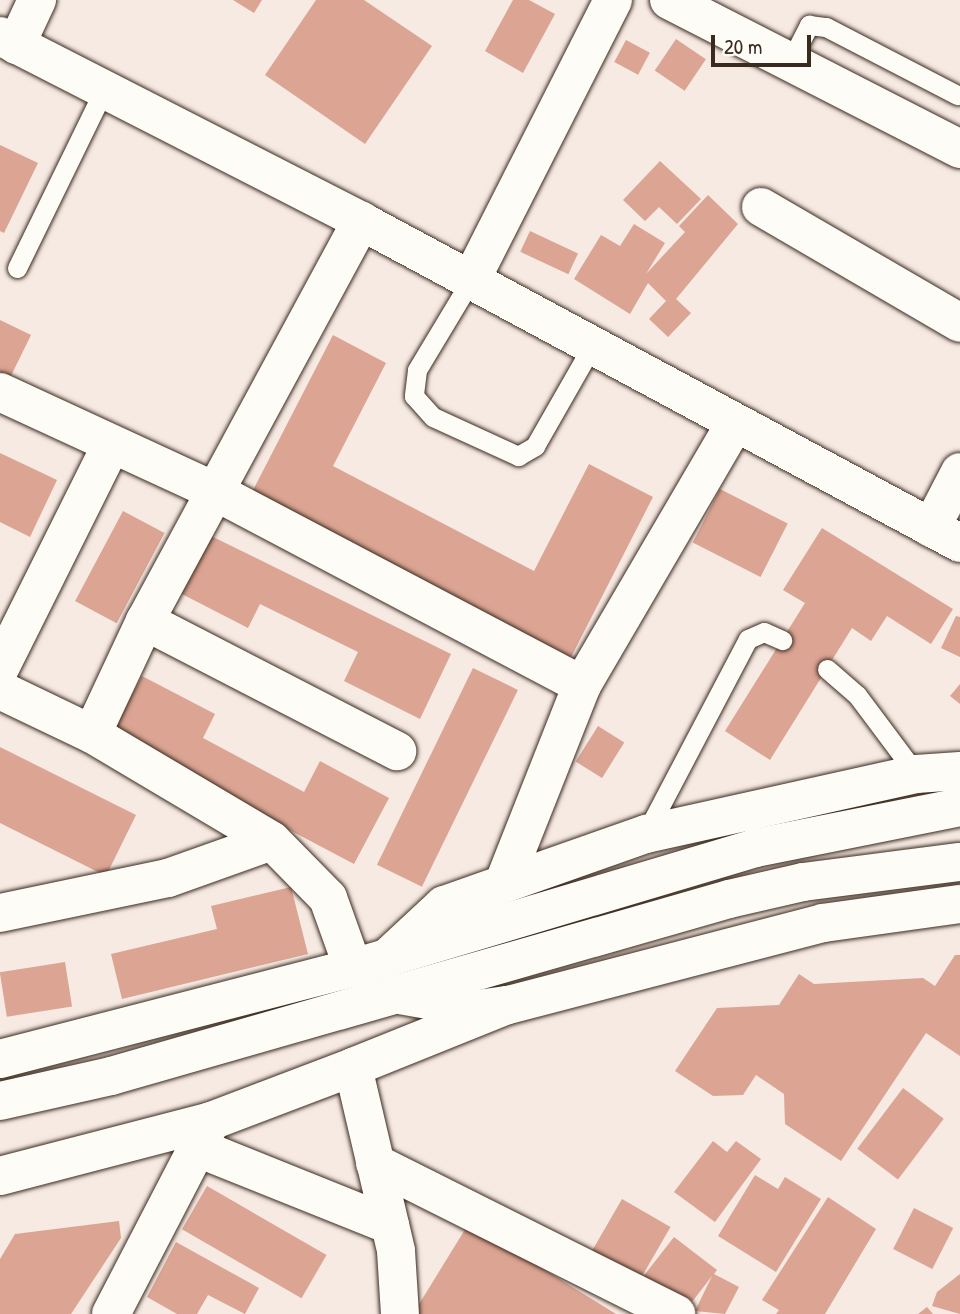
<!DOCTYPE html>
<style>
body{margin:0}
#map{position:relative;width:960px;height:1314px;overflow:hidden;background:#f6eae3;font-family:"Patrick Hand",sans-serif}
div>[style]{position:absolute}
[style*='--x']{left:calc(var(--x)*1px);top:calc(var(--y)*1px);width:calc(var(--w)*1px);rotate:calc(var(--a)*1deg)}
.building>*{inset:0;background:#dba493;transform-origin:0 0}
.roads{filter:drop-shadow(0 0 2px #3b2a1e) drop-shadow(0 0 2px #3b2a1e)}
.lane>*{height:19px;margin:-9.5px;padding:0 9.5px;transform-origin:9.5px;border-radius:9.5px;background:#fdfcf7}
.street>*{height:38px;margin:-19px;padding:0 19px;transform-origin:19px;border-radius:19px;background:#fdfcf7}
.secondary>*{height:38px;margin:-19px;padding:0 19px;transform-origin:19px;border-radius:19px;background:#fdfcf7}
.highway>*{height:38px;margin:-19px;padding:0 19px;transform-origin:19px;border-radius:19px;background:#fdfcf7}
span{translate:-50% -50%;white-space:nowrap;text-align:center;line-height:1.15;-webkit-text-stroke:5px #fdfcf7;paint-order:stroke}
.scale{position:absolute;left:711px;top:35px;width:100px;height:32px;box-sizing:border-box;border:4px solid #3b2a1e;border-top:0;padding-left:9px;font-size:21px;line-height:24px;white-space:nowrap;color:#3b2a1e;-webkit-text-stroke:5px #fdfcf7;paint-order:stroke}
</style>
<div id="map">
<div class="building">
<div style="clip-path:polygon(233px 0,262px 0,254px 13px)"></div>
<div style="clip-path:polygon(316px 0,364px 0,432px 46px,365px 144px,265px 75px)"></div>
<div style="clip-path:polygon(513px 0,529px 0,555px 14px,523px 73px,485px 51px)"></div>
<div style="left:676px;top:39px;width:36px;height:38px;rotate:34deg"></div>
<div style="left:626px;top:40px;width:27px;height:25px;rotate:28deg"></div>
<div style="clip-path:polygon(0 145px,38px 163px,4px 233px,0 231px)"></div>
<div style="clip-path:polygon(660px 161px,701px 199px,677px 224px,659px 207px,645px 221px,623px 200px)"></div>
<div style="clip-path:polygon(708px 195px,738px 224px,676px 299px,691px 313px,668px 337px,649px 319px,666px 301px,648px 283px,630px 314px,574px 279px,601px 235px,620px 246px,634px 224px,665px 243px,646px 274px,685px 232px,679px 226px)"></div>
<div style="left:530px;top:231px;width:53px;height:23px;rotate:25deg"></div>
<div style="clip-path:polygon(0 320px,31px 335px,5px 388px,0 385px)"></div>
<div style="clip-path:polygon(333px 335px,386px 363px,333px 466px,534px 571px,589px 464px,653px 497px,568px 663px,249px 498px)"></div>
<div style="clip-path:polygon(0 453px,57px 480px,30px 537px,0 522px)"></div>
<div style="left:720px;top:489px;width:76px;height:60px;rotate:27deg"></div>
<div style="left:123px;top:511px;width:47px;height:102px;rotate:28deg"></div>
<div style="clip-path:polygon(822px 528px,953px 609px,931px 644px,887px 616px,871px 641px,852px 628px,770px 760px,725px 731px,805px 603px,783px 590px)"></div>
<div style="clip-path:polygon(207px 534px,451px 654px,420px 719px,344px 681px,358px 652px,260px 604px,248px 628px,178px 592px)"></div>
<div style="clip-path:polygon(956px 616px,960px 617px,960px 657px,941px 648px)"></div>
<div style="left:473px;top:668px;width:50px;height:219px;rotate:26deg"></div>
<div style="clip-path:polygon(142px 676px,215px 714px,203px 738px,304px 792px,320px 761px,389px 798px,354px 864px,110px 735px)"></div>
<div style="clip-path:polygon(960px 684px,960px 704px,950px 696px)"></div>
<div style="left:598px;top:726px;width:31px;height:42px;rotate:32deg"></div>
<div style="clip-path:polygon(0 747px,136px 815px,106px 876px,0 823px)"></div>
<div style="clip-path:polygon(291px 887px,308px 954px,122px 999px,111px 954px,217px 929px,211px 906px)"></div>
<div style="clip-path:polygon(955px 955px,960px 955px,960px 1056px,926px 1033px,841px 1161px,785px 1124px,784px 1094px,756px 1075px,743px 1095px,713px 1096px,675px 1071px,717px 1008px,779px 1005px,799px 974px,814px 984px,923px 978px,935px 986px)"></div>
<div style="left:65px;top:962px;width:45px;height:66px;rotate:81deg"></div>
<div style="left:903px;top:1088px;width:51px;height:76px;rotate:37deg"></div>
<div style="clip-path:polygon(713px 1141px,727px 1152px,736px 1141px,761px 1159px,715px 1222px,674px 1192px)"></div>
<div style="clip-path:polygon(755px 1175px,778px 1189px,785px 1177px,821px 1199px,776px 1272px,718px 1236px)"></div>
<div style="left:207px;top:1186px;width:138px;height:50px;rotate:30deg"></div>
<div style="clip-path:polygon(828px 1197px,876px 1229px,825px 1314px,776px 1314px,779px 1310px,762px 1300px)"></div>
<div style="left:622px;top:1199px;width:56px;height:63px;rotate:30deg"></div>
<div style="left:914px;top:1208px;width:44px;height:46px;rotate:27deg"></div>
<div style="clip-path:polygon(119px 1221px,121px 1238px,71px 1314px,0 1314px,0 1259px,15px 1234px)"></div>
<div style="clip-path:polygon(469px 1223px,616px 1314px,413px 1314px)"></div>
<div style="clip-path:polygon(674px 1237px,717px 1270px,714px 1274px,739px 1287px,725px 1314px,695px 1311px,712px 1276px,685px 1311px,642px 1278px)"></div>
<div style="clip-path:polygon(176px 1242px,259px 1288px,245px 1314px,208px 1295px,197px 1314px,177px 1314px,147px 1297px)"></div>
<div style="clip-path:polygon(960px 1274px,960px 1314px,932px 1306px,937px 1292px)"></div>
<div style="clip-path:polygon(927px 1307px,933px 1314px,918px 1314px)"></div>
</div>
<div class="roads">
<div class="lane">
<div style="--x:790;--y:62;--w:42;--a:-62.8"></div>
<div style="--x:809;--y:25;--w:17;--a:7"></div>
<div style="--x:826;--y:27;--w:148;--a:27.4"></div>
<div style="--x:17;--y:268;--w:198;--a:-64"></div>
<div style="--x:471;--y:280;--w:105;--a:121"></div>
<div style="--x:417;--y:370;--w:26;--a:97"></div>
<div style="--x:414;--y:396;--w:28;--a:48"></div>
<div style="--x:433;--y:417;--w:94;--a:24.6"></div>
<div style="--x:518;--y:456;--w:20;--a:-30"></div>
<div style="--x:535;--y:446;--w:113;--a:-60.3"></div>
<div style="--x:827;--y:669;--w:40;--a:41"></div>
<div style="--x:857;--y:695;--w:99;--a:53.2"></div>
<div style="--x:646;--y:833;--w:219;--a:-62.3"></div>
<div style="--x:748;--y:639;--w:17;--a:-24"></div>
<div style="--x:764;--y:632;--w:20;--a:24"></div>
</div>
<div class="street">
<div style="--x:669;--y:0;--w:327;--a:27.1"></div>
<div style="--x:16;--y:45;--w:50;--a:-65"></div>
<div style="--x:761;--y:207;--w:230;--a:30.2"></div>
<div style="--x:0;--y:392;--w:238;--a:24.8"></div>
<div style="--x:216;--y:492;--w:414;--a:27.8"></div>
<div style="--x:931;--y:528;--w:63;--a:-62.6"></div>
<div style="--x:145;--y:621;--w:284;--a:27.3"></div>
<div style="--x:0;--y:668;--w:247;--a:-63.5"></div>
<div style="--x:0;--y:690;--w:102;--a:25.6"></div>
<div style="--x:92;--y:734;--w:209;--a:30.7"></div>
<div style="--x:272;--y:841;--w:80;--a:45.5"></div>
<div style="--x:328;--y:898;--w:74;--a:70.3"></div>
<div style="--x:92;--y:734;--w:125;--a:-64.9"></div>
<div style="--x:145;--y:621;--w:455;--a:-61.6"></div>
<div style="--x:504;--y:882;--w:212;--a:-68.4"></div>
<div style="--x:582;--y:685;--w:303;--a:-59.7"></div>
<div style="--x:0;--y:913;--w:172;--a:-11.8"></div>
<div style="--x:168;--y:878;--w:110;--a:-19.6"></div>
<div style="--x:353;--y:1067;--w:166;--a:-21.9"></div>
<div style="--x:198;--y:1148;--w:207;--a:21.9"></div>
<div style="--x:375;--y:1163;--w:337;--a:26.6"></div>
<div style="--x:0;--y:1176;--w:218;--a:-14.6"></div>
<div style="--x:211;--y:1121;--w:152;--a:-20.8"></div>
<div style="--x:353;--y:1067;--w:189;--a:76.8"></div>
<div style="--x:396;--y:1251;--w:63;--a:86.4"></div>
<div style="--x:111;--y:1314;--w:217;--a:-62.6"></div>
</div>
<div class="secondary">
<div style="--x:0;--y:36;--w:406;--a:27.1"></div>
<div style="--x:361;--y:221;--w:680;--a:28.26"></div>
<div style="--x:471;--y:280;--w:314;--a:-63.1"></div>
<div style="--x:386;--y:959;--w:79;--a:-43"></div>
<div style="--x:444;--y:905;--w:214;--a:-19.4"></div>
<div style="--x:646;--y:834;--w:277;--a:-12.5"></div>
<div style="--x:916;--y:774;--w:44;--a:-3.9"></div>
<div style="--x:394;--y:994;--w:85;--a:10.1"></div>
<div style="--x:478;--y:1009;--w:30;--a:-8"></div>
<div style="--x:508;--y:1005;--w:325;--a:-14.6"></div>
<div style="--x:823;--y:923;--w:138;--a:-7.9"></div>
</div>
<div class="highway">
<div style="--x:0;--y:1059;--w:365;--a:-14.5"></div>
<div style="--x:353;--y:968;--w:420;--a:-16.6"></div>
<div style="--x:755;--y:848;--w:209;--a:-11.3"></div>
<div style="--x:0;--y:1101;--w:114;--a:-12.7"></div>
<div style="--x:111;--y:1076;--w:643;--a:-15.98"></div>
<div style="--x:729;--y:899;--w:76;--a:-12.9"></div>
<div style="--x:803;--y:882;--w:158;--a:-7.3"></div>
</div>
</div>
<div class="scale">20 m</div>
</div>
